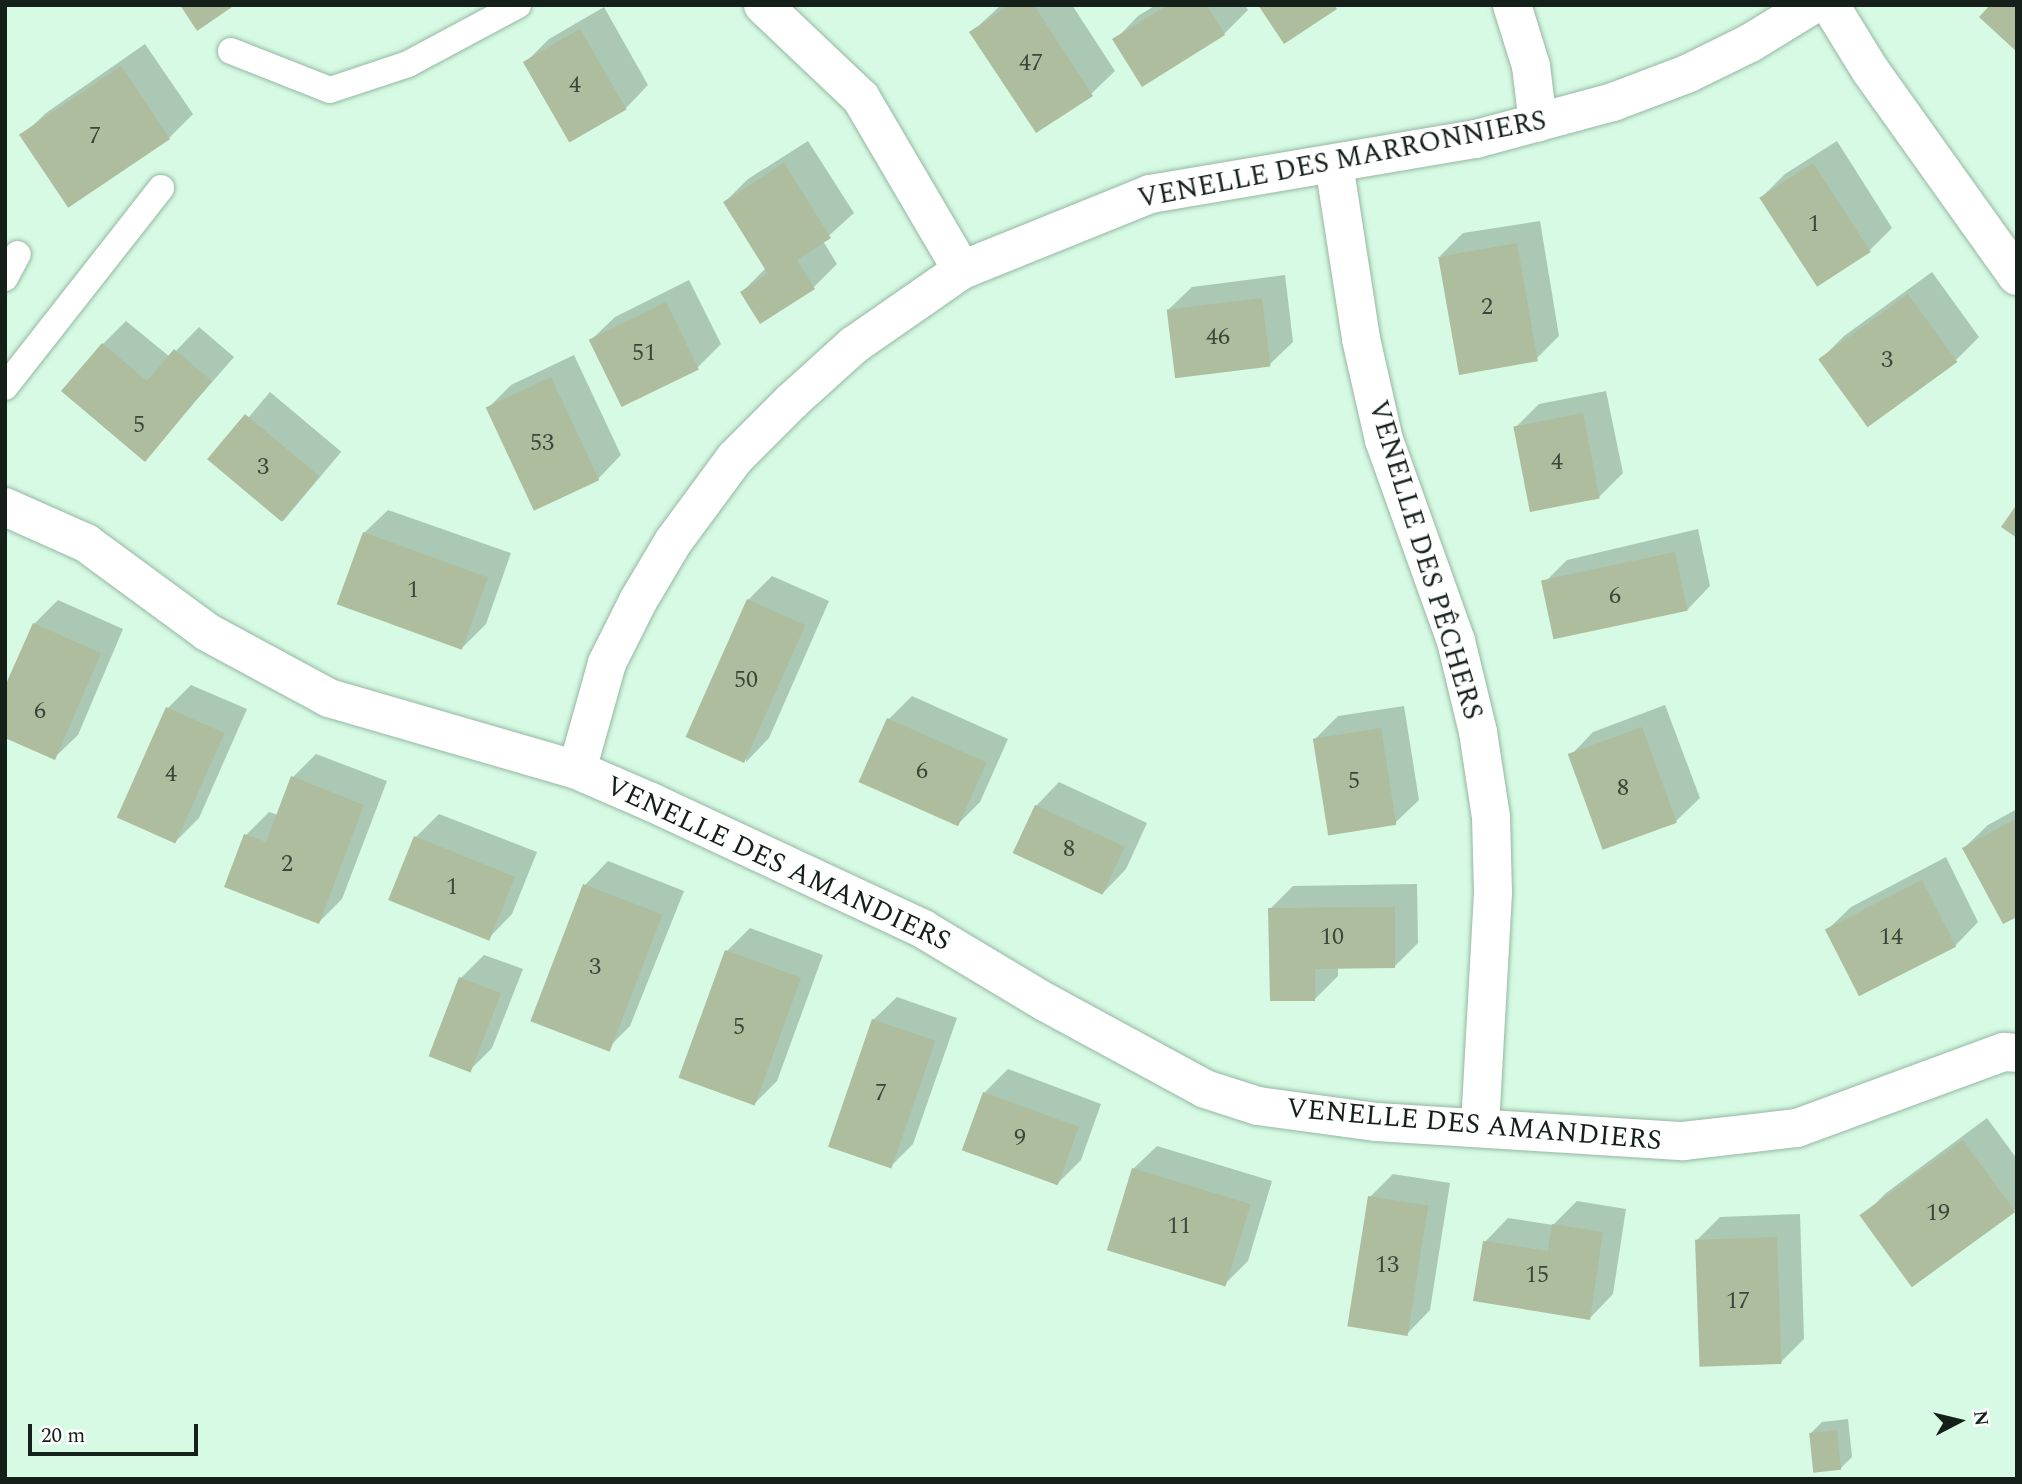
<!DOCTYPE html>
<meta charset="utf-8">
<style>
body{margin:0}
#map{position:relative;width:2022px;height:1484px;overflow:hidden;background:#d6fae3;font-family:Spectral,serif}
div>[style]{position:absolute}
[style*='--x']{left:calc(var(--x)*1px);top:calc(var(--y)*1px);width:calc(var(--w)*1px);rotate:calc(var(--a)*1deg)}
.shadow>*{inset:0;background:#0003;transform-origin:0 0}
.building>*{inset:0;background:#aebd9d;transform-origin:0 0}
.roads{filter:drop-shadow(0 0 2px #96b7a3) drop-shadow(0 0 2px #96b7a3)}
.lane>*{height:26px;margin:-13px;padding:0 13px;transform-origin:13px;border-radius:13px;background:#fff}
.street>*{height:38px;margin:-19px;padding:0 19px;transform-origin:19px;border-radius:19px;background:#fff}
span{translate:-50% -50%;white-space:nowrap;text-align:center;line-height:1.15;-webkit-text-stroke:5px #fff;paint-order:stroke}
.number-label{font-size:24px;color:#3a473a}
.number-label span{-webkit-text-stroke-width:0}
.street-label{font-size:28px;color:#142019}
.frame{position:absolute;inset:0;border:7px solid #142019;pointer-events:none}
.north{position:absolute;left:1924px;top:1386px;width:70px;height:70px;-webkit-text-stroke:5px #fff;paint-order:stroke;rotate:83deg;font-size:19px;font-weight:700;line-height:28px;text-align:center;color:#142019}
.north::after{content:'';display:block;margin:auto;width:24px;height:32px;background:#142019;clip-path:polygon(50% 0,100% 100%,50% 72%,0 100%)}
.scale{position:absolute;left:28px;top:1424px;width:170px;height:32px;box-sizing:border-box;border:4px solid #142019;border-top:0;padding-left:9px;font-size:21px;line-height:24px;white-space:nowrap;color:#142019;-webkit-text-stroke:5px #fff;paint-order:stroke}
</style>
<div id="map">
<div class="shadow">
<div style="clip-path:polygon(1001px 5px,1072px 5px,1115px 71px,1091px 94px,972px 32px)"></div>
<div style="clip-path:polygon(1156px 5px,1245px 5px,1248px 10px,1224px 34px,1143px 84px,1115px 40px,1138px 16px)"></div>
<div style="clip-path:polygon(604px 7px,648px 85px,625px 109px,526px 62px,549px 39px)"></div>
<div style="clip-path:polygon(145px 44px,193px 114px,170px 137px,70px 206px,22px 136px,46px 113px)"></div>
<div style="clip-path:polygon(808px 141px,854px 213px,823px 241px,837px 264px,814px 287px,742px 292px,766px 268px,725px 202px,748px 179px)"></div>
<div style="clip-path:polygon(1837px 141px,1892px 228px,1869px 251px,1761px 198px,1785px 174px)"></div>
<div style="clip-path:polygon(1540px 221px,1559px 336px,1536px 359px,1440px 256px,1463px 233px)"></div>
<div style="clip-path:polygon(1932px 272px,1979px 337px,1956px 360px,1820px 360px,1844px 336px)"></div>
<div style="clip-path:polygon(1285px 275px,1293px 342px,1269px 365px,1168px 310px,1192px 287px)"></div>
<div style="clip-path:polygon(689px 280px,721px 344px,697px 368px,591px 340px,615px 317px)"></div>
<div style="clip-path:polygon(126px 321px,170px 357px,199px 327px,234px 357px,145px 459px,103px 344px)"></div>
<div style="clip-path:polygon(574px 355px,621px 455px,598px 479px,488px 408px,511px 385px)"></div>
<div style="clip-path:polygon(1606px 391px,1623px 473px,1599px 497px,1515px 428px,1539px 404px)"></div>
<div style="left:270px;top:392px;width:93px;height:91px;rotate:40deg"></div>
<div style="clip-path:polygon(388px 510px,511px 553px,486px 624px,462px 648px,364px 533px)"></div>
<div style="clip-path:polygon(1698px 529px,1710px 586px,1687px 610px,1544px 583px,1567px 560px)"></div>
<div style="clip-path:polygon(772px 576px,829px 601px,769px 738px,746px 762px,748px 600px)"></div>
<div style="clip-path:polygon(58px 600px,123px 629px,78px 735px,54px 758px,34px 624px)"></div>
<div style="clip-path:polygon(191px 685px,247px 709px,199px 818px,176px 841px,168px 708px)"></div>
<div style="clip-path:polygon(912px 696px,1008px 739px,980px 802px,957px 825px,889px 719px)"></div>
<div style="clip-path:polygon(1665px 705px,1700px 798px,1676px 821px,1570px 756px,1593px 732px)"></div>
<div style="clip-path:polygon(1404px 706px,1419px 800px,1395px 823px,1315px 739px,1338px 716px)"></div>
<div style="clip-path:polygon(316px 754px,387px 781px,342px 899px,319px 922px,246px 835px,269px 812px,278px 815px,293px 777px)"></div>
<div style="clip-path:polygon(1059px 782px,1147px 823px,1126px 869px,1103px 893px,1036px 806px)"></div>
<div style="clip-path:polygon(2017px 809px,2017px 915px,1964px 848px,1988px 825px)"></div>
<div style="clip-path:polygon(439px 814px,537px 852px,512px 914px,489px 938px,416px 837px)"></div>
<div style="clip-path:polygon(1946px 857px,1978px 922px,1955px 946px,1827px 930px,1851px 907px)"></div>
<div style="clip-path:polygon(608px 861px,684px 891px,630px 1026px,606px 1050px,585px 885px)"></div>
<div style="clip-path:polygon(1417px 884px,1418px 943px,1395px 966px,1338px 967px,1338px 976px,1315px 999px,1270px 909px,1293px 886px)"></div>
<div style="clip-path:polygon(750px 928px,823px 955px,777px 1081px,753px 1105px,727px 951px)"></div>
<div style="clip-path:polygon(484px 955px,523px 969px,492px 1048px,469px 1071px,461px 978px)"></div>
<div style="clip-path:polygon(897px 997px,957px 1018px,913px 1144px,890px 1167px,873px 1020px)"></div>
<div style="clip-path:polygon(1008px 1069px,1101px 1104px,1081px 1160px,1057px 1184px,984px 1093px)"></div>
<div style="clip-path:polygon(1987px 1118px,2017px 1159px,2017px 1208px,1913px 1286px,1862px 1217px,1886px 1193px)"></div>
<div style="clip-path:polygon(1157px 1146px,1272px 1181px,1248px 1261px,1225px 1284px,1133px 1169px)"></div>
<div style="clip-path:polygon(1393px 1174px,1450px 1183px,1430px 1310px,1407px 1334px,1370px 1197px)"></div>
<div style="clip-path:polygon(1577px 1201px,1626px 1209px,1613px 1294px,1590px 1318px,1485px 1242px,1508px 1218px,1553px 1225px)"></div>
<div style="clip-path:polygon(1800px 1214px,1804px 1339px,1780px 1363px,1697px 1240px,1720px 1217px)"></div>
<div style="clip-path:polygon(1848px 1419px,1852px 1457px,1840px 1469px,1810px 1434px,1822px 1422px)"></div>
</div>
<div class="building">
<div style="clip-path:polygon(180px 5px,235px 5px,197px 31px)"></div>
<div style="clip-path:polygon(1010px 5px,1034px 5px,1093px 96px,1036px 133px,969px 32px)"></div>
<div style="clip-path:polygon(1168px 5px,1207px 5px,1225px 35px,1142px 87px,1112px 39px)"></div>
<div style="clip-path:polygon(1258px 5px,1334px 5px,1337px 9px,1284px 44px)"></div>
<div style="clip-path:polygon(1990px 5px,2017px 5px,2017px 52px,1979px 17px)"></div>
<div style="left:580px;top:29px;width:93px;height:66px;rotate:60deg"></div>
<div style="left:121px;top:66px;width:88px;height:123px;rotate:56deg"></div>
<div style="clip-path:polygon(784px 163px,831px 238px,797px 260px,815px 289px,760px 324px,740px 292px,768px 274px,723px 202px)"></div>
<div style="left:1813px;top:163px;width:106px;height:64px;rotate:57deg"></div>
<div style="left:1517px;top:243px;width:120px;height:80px;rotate:80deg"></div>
<div style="left:1908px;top:294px;width:84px;height:111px;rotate:54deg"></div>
<div style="left:1262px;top:298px;width:69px;height:96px;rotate:83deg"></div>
<div style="left:666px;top:302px;width:75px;height:86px;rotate:64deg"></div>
<div style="clip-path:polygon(102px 343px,147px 381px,174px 349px,212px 381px,145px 462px,61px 391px)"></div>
<div style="left:551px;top:377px;width:114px;height:72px;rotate:65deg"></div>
<div style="left:1583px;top:413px;width:87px;height:71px;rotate:79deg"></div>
<div style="left:245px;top:414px;width:97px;height:59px;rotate:40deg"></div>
<div style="clip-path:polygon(2017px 504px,2017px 538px,2001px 527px)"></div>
<div style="left:363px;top:532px;width:133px;height:77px;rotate:20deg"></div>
<div style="left:1675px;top:552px;width:60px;height:137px;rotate:78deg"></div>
<div style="left:747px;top:599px;width:64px;height:151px;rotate:24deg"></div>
<div style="clip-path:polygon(33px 623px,101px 653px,55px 760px,5px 738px,5px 686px)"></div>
<div style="left:166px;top:707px;width:64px;height:121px;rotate:24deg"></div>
<div style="left:887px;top:718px;width:109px;height:70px;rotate:24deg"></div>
<div style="left:1642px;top:727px;width:102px;height:79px;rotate:70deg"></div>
<div style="left:1381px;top:728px;width:98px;height:69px;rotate:81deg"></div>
<div style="clip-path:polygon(291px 776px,364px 805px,319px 924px,224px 887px,244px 834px,266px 842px)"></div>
<div style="left:1035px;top:805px;width:99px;height:53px;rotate:25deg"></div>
<div style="clip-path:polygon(2017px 818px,2017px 917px,2003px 924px,1962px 848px)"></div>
<div style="left:414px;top:836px;width:109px;height:69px;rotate:22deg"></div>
<div style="left:1922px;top:880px;width:75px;height:109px;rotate:63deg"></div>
<div style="left:583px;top:884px;width:85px;height:147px;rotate:21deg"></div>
<div style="clip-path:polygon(1395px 907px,1395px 968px,1315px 969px,1315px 1001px,1270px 1001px,1268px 908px)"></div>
<div style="left:725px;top:950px;width:81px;height:136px;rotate:20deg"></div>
<div style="left:459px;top:977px;width:45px;height:85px;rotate:21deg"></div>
<div style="left:872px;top:1019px;width:67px;height:135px;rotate:19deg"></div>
<div style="left:983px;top:1092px;width:102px;height:62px;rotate:20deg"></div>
<div style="left:1963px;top:1140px;width:89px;height:128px;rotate:54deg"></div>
<div style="left:1132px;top:1168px;width:124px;height:86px;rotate:17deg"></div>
<div style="left:1368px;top:1196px;width:61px;height:132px;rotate:9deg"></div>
<div style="clip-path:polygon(1552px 1224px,1603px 1232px,1590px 1320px,1473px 1301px,1483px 1241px,1548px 1251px)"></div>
<div style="left:1777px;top:1237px;width:127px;height:82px;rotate:88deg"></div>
<div style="left:1837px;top:1430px;width:40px;height:28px;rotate:84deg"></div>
</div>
<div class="roads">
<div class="lane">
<div style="--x:231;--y:51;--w:106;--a:21.5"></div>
<div style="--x:330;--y:90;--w:82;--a:-18.4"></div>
<div style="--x:408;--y:64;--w:125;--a:-28.2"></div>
<div style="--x:5;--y:278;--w:27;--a:-62"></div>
<div style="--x:5;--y:387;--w:253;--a:-51.9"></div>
</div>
<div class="street">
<div style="--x:763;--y:5;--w:135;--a:43.5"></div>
<div style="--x:861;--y:98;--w:199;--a:59.6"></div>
<div style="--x:1512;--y:5;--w:64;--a:72.7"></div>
<div style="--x:1531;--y:66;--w:57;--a:83"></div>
<div style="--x:1830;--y:5;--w:76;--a:58.4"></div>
<div style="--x:1870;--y:70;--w:253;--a:54.5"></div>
<div style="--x:1334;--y:164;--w:177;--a:81.2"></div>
<div style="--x:1361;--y:339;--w:104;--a:77.2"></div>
<div style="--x:1384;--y:440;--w:214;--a:70.3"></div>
<div style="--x:1456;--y:641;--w:94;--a:76.4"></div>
<div style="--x:1478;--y:732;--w:86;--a:81.3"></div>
<div style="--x:1491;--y:817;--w:76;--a:88.5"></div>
<div style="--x:1493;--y:893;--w:234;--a:93.2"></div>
<div style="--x:5;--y:507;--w:89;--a:24"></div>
<div style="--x:86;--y:543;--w:150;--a:36.3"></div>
<div style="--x:207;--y:632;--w:139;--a:28.4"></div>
<div style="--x:329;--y:698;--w:258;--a:16.2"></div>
<div style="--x:577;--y:770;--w:81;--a:23.4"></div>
<div style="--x:651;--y:802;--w:300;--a:25"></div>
<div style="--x:923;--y:929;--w:142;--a:30.9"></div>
<div style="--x:1045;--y:1002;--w:182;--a:28.5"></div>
<div style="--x:1205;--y:1089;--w:56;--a:17.8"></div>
<div style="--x:1258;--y:1106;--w:120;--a:7.7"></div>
<div style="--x:1377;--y:1122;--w:307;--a:3.6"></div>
<div style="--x:1683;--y:1141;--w:115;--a:-6.5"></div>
<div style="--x:1797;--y:1128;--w:221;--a:-20.2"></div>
<div style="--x:2004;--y:1052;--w:13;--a:4"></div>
<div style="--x:577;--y:770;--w:111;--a:-74.3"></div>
<div style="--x:607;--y:663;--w:69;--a:-63.4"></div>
<div style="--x:638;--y:601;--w:69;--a:-59.3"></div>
<div style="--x:673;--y:542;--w:104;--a:-53.6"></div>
<div style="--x:735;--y:458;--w:81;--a:-45"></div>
<div style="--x:792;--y:401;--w:84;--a:-42.1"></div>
<div style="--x:854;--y:345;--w:131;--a:-34.8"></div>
<div style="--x:962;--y:270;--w:203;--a:-22"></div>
<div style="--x:1150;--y:194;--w:331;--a:-9.6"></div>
<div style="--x:1476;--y:139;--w:142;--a:-15.1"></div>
<div style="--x:1613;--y:102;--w:79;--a:-20.7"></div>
<div style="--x:1687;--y:74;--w:70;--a:-26.2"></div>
<div style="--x:1750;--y:43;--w:73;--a:-31.5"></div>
</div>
</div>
<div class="number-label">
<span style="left:1031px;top:64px">47</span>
<span style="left:575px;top:86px">4</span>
<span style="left:95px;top:137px">7</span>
<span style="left:1814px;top:225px">1</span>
<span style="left:1487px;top:308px">2</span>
<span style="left:1218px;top:338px">46</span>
<span style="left:644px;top:354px">51</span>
<span style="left:1887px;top:361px">3</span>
<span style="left:139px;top:426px">5</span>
<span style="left:542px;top:444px">53</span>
<span style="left:1557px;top:463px">4</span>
<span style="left:263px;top:468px">3</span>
<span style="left:413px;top:591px">1</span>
<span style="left:1615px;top:597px">6</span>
<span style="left:746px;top:681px">50</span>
<span style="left:40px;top:712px">6</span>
<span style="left:922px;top:772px">6</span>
<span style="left:171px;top:775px">4</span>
<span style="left:1354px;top:782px">5</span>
<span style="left:1623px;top:789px">8</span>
<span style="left:1069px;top:850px">8</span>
<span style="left:287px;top:865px">2</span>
<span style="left:452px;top:888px">1</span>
<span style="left:1332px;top:938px">10</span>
<span style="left:1891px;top:938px">14</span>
<span style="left:595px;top:968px">3</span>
<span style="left:739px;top:1028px">5</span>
<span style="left:881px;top:1094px">7</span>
<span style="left:1020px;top:1139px">9</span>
<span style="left:1938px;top:1214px">19</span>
<span style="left:1179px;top:1227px">11</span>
<span style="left:1387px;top:1266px">13</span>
<span style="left:1537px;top:1276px">15</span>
<span style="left:1738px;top:1302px">17</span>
</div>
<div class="street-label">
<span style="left:1342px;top:160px;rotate:-11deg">VENELLE DES MARRONNIERS</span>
<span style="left:1425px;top:560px;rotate:73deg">VENELLE DES PÊCHERS</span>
<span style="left:778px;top:864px;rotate:25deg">VENELLE DES AMANDIERS</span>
<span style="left:1474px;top:1125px;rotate:5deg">VENELLE DES AMANDIERS</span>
</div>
<div class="frame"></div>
<div class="north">N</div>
<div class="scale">20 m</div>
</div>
